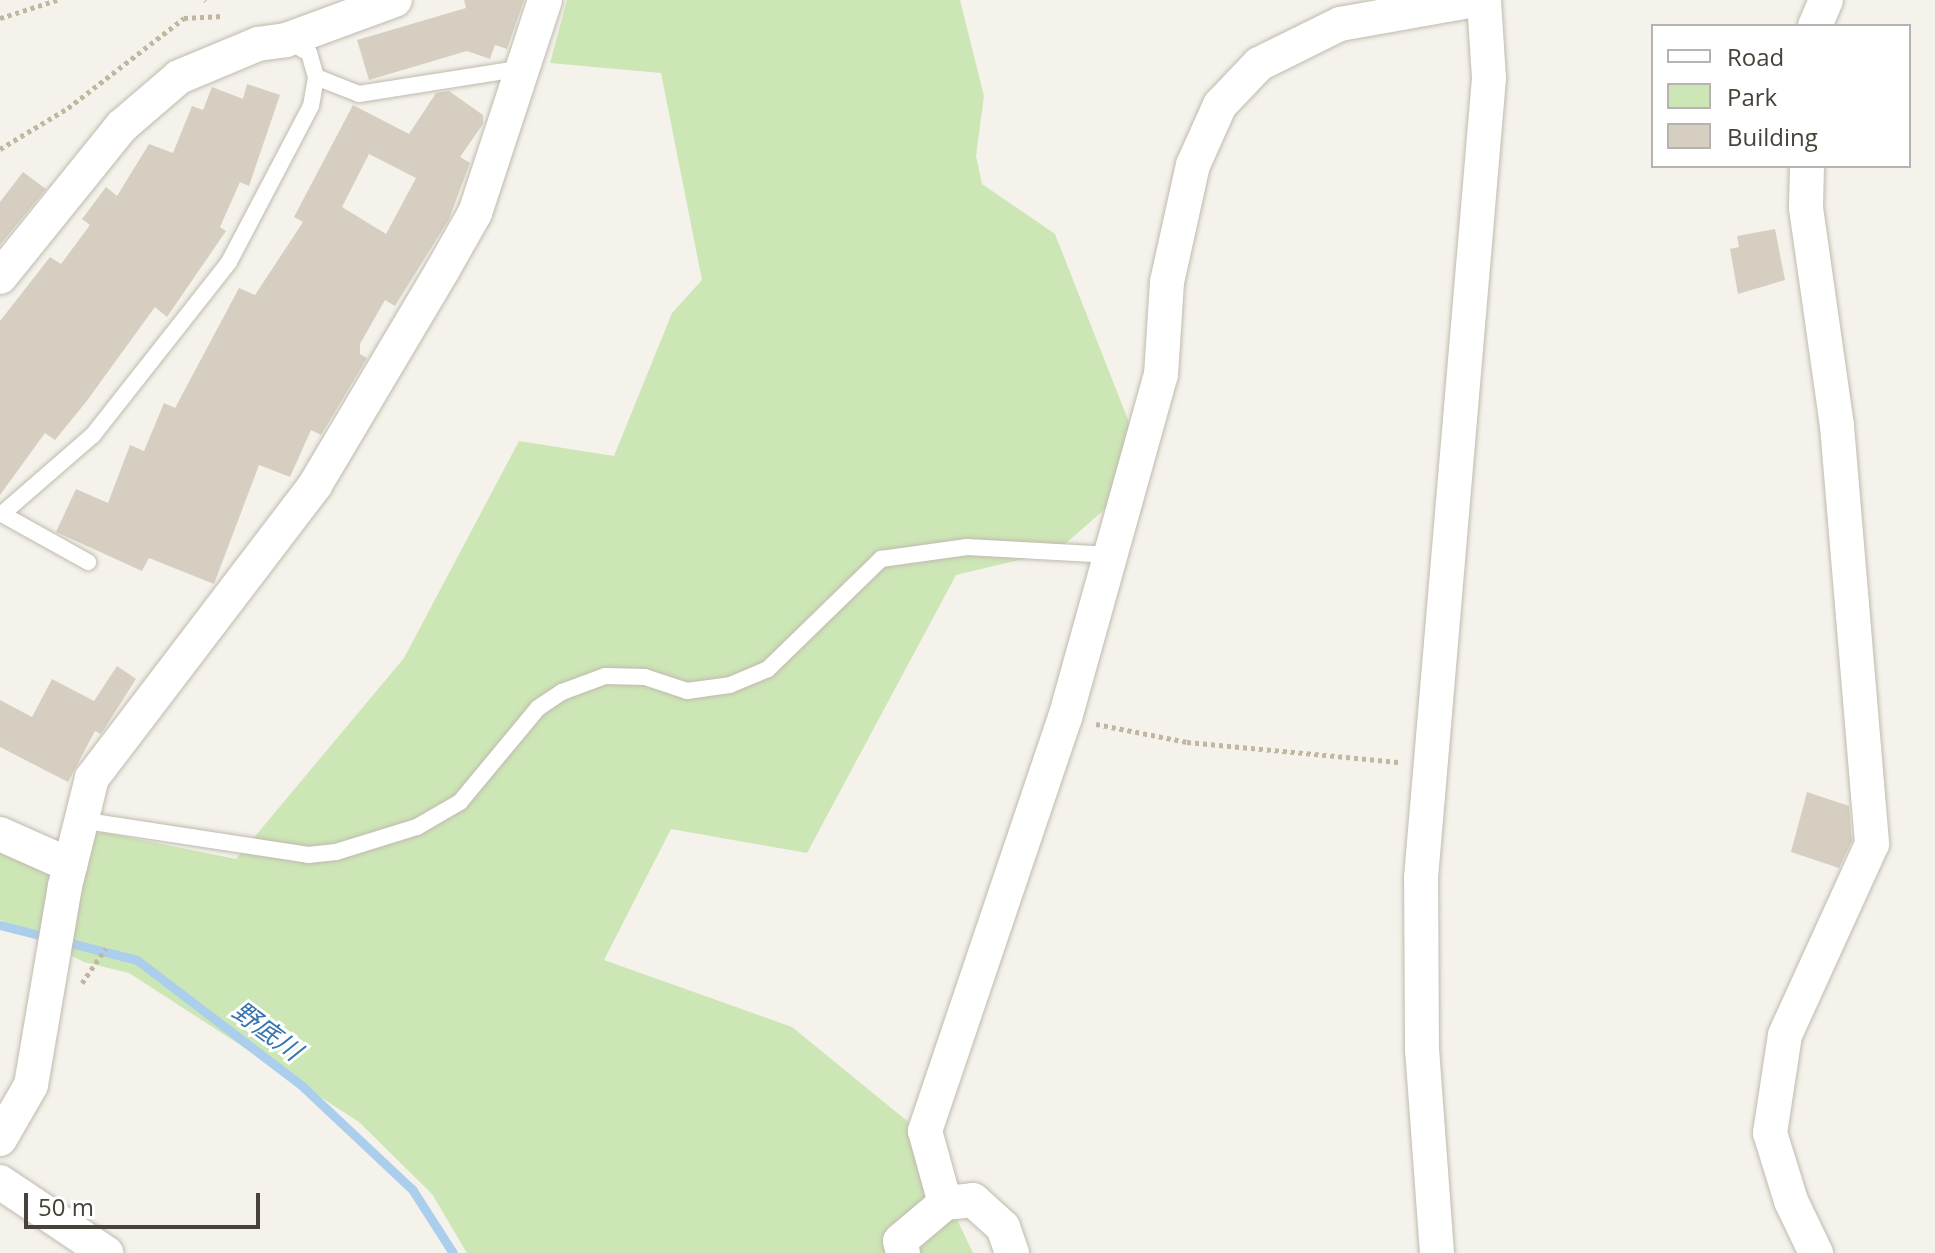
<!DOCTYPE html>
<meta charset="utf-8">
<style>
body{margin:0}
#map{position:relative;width:1935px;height:1253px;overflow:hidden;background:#f4f2eb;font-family:"Open Sans","Noto Sans JP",sans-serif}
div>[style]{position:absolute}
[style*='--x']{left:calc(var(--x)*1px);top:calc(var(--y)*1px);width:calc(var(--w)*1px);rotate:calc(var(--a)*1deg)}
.green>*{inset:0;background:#cde6b6}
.stream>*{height:9px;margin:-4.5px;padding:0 4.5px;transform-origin:4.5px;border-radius:4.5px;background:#abceed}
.building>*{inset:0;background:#d6cfc1}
.path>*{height:5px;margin-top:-2.5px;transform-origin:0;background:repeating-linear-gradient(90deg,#c1b7a0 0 4px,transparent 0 8px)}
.roads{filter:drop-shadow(0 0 2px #c0baae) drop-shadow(0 0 2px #c0baae)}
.lane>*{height:16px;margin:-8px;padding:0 8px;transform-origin:8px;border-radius:8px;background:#fff}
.street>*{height:34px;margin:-17px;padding:0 17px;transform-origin:17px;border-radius:17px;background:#fff}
span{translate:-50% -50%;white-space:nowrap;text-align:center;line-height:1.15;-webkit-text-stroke:6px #fff;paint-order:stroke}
.water-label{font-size:26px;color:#3775af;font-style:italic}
.legend{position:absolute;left:1651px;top:24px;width:260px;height:144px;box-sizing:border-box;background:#fff;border:2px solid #b6b4b0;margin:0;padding:10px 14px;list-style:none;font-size:24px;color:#484339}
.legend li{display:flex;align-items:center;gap:16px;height:40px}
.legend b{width:40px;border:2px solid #b6b4b0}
.scale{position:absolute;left:24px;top:1193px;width:236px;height:36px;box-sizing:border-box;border:4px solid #484339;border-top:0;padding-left:10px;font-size:24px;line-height:28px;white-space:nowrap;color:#484339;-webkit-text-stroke:6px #fff;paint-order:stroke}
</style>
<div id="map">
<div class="green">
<div style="clip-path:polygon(567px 0,960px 0,984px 96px,976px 156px,982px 184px,1055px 234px,1132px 430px,1113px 502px,1057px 551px,956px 575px,807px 853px,671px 829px,604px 960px,792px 1027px,912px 1125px,973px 1253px,467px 1253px,432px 1194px,359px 1122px,129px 973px,84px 962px,0 920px,0 834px,31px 852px,102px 832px,236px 859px,404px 658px,519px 441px,614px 456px,672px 313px,702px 280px,661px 73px,550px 63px)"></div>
</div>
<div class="stream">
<div style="--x:0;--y:925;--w:141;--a:14.3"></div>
<div style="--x:137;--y:960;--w:205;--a:37.3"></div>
<div style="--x:300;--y:1084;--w:154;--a:43.2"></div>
<div style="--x:412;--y:1189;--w:76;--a:57.4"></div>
</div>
<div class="building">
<div style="clip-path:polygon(464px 0,524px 0,507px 49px,495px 45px,490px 59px,467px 51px,369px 80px,357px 40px,466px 8px)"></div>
<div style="clip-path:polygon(247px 84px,280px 95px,249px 186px,240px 182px,220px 227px,226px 231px,167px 317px,155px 307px,86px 402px,55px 440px,45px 433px,0 495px,0 321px,50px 257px,61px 264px,90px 225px,82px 219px,106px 187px,117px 196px,149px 144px,173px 153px,192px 106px,203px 110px,212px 87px,243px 99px)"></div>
<div style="clip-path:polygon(evenodd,449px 91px,483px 115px,483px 124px,460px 157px,470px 163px,449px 219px,395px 306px,385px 300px,360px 344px,360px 354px,367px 358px,321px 435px,311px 430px,290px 477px,259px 465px,214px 584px,149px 558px,142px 571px,56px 532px,76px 489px,108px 503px,130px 445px,144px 451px,164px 403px,175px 408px,239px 288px,255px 295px,303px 222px,294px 217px,353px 105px,409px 134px,436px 93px,449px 91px,369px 154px,416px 178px,386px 234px,342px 207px,369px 154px)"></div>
<div style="clip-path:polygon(23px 172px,46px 189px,0 245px,0 202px)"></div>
<div style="clip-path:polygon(1775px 229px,1785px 280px,1738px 294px,1730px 249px,1739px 247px,1737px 236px)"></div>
<div style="clip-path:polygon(117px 666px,136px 679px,101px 734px,95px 731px,68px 782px,0 747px,0 700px,32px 717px,52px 679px,94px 701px)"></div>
<div style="clip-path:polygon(1807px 792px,1849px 806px,1852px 841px,1839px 868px,1791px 852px)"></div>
</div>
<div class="path">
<div style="--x:205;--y:0;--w:1;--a:45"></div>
<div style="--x:0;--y:18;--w:60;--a:-17.5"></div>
<div style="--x:0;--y:149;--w:79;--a:-31.1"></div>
<div style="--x:68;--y:108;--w:147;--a:-37.8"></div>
<div style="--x:184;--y:18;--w:39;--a:-3"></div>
<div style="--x:1096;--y:724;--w:93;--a:11.2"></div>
<div style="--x:1187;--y:742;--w:214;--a:5.4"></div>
<div style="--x:82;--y:983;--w:42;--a:-55.6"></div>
</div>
<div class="roads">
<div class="lane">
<div style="--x:316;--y:77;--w:46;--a:21.6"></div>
<div style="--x:359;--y:94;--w:166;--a:-9"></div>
<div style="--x:0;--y:513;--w:101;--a:29.1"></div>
<div style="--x:2;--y:514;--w:121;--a:-41"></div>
<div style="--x:93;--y:435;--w:220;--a:-51.8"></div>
<div style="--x:229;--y:262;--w:176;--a:-62.3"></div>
<div style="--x:311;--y:106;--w:29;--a:-80"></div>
<div style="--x:316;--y:77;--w:25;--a:-106"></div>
<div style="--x:309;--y:53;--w:24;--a:-150"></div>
<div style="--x:80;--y:820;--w:231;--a:8.7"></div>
<div style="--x:308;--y:855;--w:28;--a:-6"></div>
<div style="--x:336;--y:852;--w:85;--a:-17.2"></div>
<div style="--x:417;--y:827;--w:50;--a:-30.2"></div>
<div style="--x:460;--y:802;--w:122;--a:-50.3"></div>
<div style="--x:538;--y:708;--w:29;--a:-34"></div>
<div style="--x:562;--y:692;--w:46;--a:-20.4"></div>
<div style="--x:605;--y:676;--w:40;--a:1.4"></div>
<div style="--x:645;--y:677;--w:44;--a:18.4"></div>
<div style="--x:687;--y:691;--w:43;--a:-7.9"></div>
<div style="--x:730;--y:685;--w:41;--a:-22.8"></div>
<div style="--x:768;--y:669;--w:158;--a:-44.2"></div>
<div style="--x:881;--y:559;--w:87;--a:-7.9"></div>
<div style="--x:967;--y:547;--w:144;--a:3.2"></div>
</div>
<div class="street">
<div style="--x:1815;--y:26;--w:28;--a:-67"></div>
<div style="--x:1807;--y:166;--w:42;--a:91.4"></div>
<div style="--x:1806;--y:208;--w:220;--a:81.9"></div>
<div style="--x:1837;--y:426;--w:419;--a:85.2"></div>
<div style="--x:1872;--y:844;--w:210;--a:114.5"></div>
<div style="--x:1785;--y:1035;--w:99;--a:98.7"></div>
<div style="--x:1770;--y:1133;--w:71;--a:72.8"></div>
<div style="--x:1791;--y:1201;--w:58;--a:64.3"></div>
<div style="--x:0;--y:277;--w:194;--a:-51.1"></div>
<div style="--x:122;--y:126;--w:75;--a:-40.7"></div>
<div style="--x:179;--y:77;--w:86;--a:-22.7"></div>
<div style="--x:258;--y:44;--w:28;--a:-8"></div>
<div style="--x:286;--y:40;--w:116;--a:-20.2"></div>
<div style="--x:0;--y:834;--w:77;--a:23.9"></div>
<div style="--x:0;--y:1139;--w:62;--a:-60.1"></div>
<div style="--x:31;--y:1085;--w:202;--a:-80.3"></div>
<div style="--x:65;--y:886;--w:111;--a:-76"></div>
<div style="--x:92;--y:778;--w:368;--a:-52.7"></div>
<div style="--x:315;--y:485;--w:249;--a:-59.3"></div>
<div style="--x:442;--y:271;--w:67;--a:-60.4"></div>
<div style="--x:475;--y:213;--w:224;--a:-71.8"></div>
<div style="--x:0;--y:1182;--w:128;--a:33.8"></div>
<div style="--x:945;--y:1203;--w:75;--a:-105.5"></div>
<div style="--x:925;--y:1131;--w:436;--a:-71.3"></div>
<div style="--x:1065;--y:718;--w:356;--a:-74.4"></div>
<div style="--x:1161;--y:375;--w:93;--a:-86.3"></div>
<div style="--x:1167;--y:282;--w:120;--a:-77.5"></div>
<div style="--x:1193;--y:165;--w:66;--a:-65.8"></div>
<div style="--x:1220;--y:105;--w:57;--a:-46.4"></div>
<div style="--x:1259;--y:64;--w:90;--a:-26.3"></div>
<div style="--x:1340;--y:24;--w:137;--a:-10.1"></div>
<div style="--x:903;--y:1253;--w:12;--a:-104"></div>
<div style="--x:900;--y:1241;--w:59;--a:-40.2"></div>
<div style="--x:945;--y:1203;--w:28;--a:-6"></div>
<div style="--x:973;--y:1200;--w:40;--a:42"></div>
<div style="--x:1003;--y:1227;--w:28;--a:71"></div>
<div style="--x:1437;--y:1253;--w:203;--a:-94.2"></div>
<div style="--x:1422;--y:1051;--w:173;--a:-90.3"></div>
<div style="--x:1421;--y:878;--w:803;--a:-85.14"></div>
<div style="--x:1489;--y:78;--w:78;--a:-93.7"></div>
</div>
</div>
<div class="water-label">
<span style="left:267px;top:1031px;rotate:37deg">野底川</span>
</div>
<ul class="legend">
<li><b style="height:10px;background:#fff"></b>Road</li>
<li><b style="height:22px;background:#cde6b6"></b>Park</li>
<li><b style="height:22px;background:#d6cfc1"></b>Building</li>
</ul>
<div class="scale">50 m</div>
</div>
